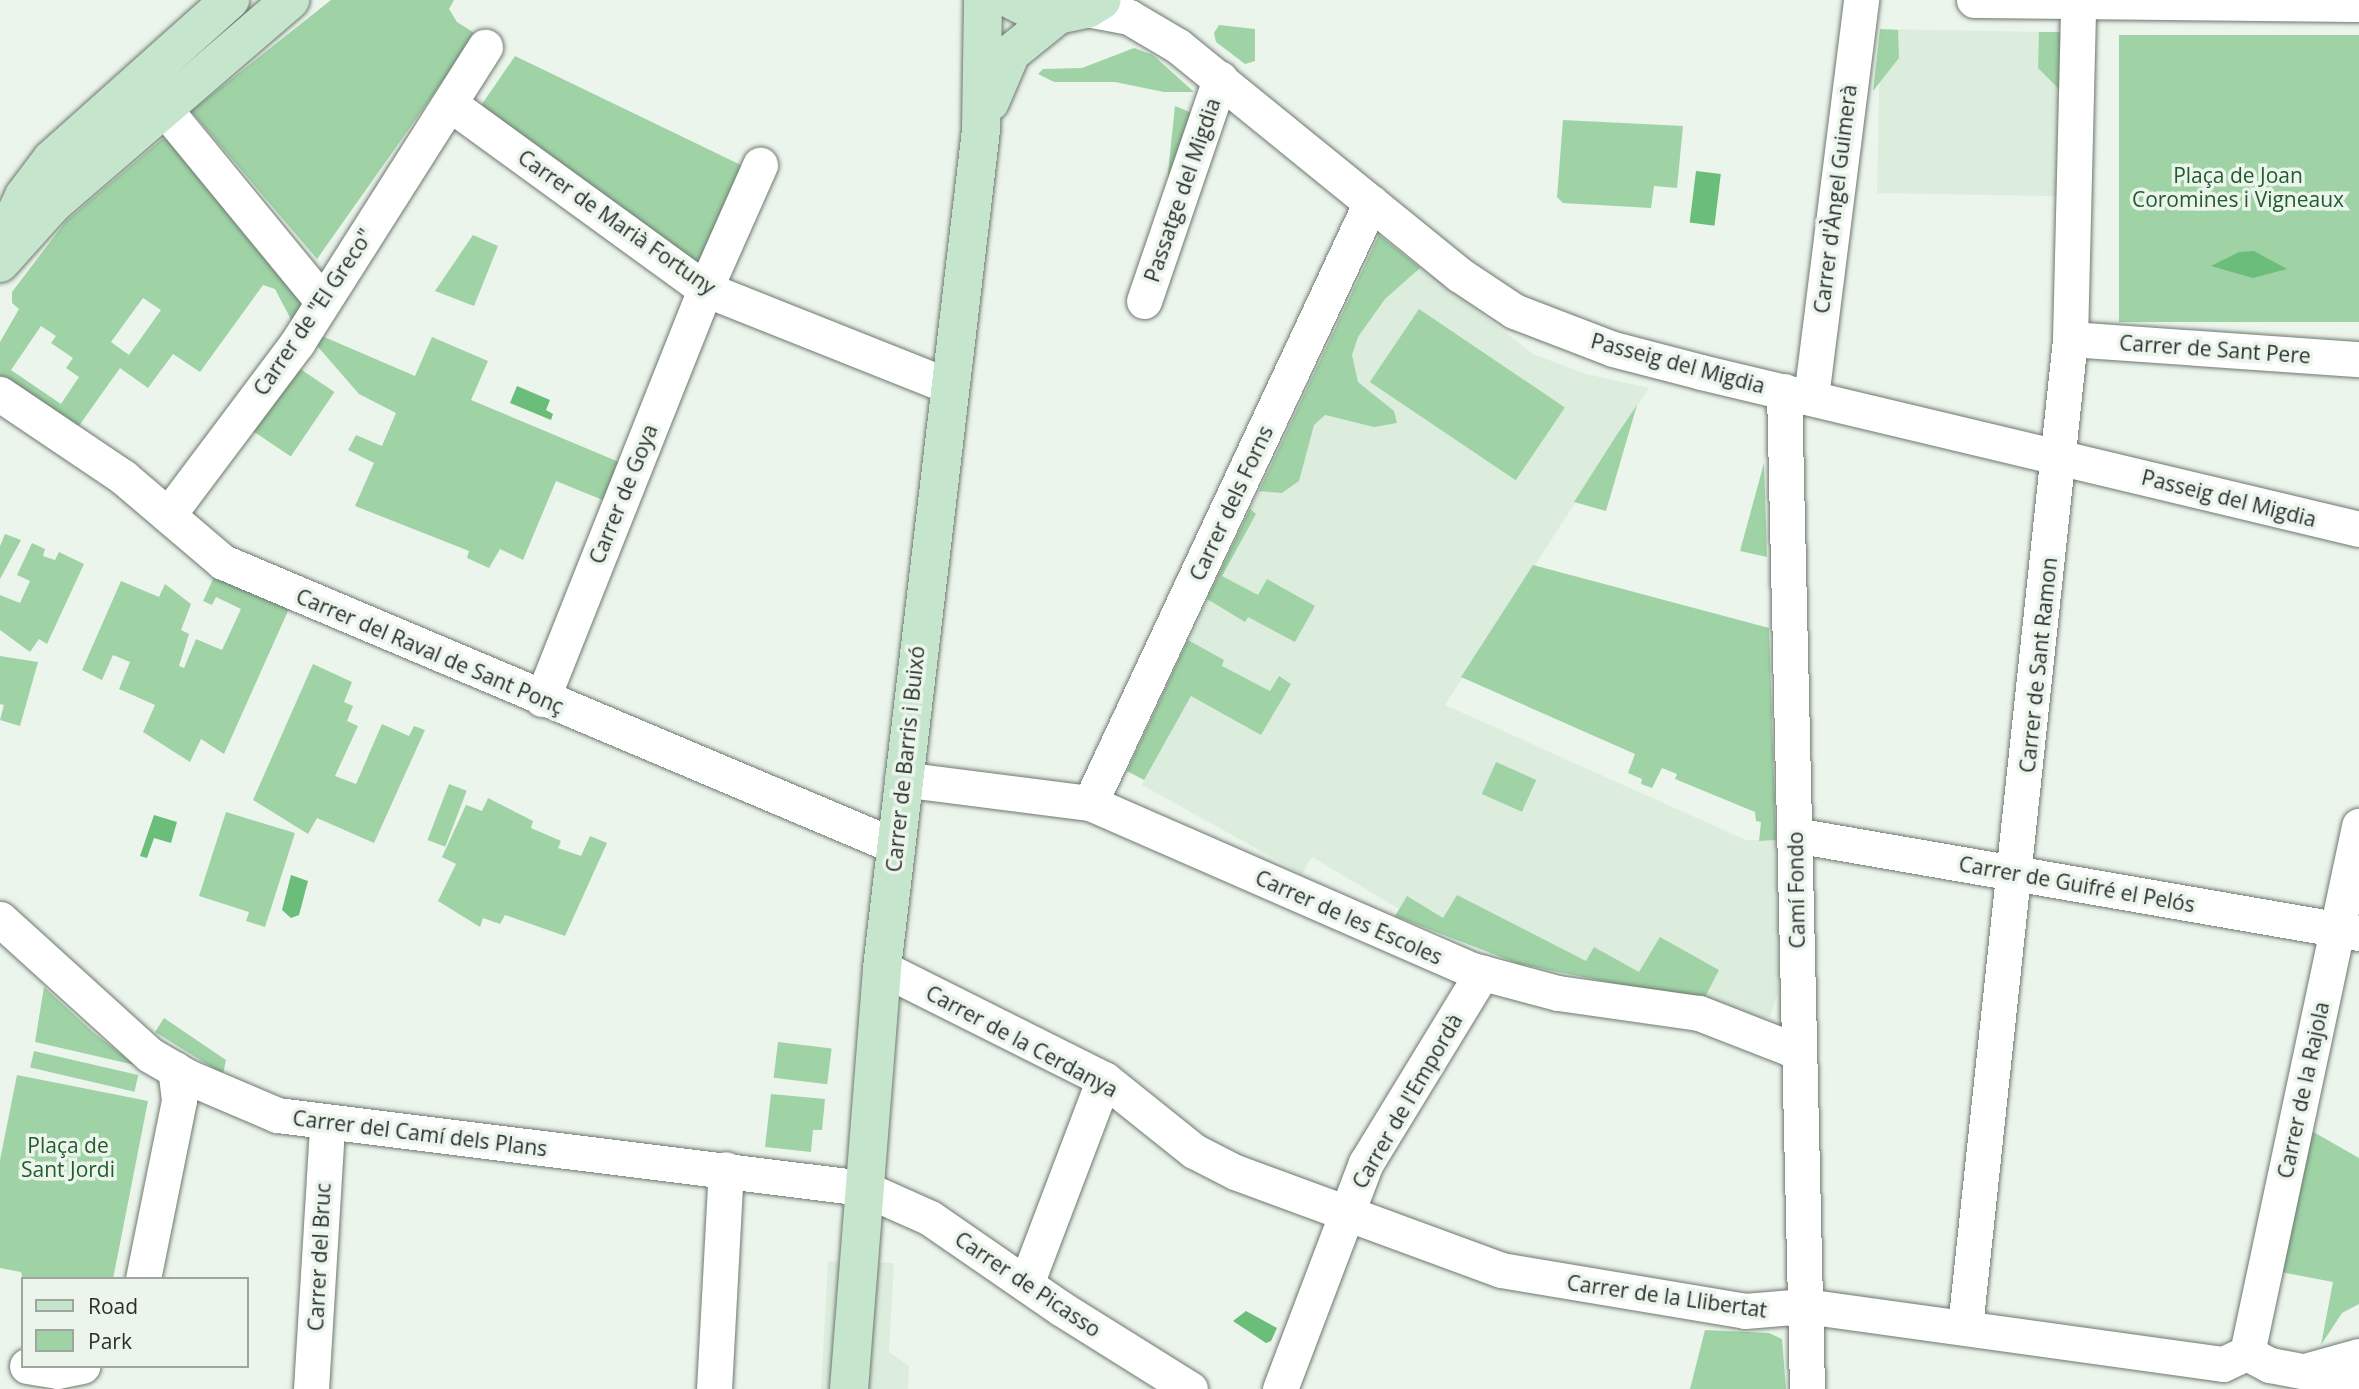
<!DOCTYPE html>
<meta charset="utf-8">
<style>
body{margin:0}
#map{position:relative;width:2359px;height:1389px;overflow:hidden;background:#ebf5ec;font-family:"Open Sans",sans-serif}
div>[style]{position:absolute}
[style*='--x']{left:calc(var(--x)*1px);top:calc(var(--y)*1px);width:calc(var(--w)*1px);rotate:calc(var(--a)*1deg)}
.built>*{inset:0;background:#dcedde;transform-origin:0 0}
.green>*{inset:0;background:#9fd3a6;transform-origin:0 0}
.water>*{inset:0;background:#6bbd7a;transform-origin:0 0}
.roads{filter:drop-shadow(0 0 2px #6e786f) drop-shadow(0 0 2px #6e786f)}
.street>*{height:35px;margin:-17.5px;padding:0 17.5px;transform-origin:17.5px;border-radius:17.5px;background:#fff}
.secondary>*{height:38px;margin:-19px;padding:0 19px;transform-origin:19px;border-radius:19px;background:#c6e5cd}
span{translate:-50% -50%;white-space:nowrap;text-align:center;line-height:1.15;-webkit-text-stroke:7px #ebf5ec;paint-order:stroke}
.park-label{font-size:21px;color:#225b2e}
.street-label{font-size:21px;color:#2c302d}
.legend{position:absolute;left:21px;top:1277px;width:228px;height:91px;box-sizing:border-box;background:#ebf5ec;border:2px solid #9fa6a0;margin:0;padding:9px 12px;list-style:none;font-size:21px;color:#2c302d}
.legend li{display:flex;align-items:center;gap:14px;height:35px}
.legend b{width:35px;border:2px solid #9fa6a0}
</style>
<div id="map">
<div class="built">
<div style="left:1880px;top:29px;width:183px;height:164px;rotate:1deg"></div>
<div style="clip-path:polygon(1379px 235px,1533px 354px,1586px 374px,1649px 388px,1445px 705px,1746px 840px,1776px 840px,1779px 989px,1770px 1017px,1756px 1018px,1682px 995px,1547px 971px,1450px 938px,1395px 916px,1399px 909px,1312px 857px,1302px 874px,1142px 785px,1144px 780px,1127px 771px)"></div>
<div style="clip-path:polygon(828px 1261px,894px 1263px,889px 1352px,909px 1366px,908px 1389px,821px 1389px)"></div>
</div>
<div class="green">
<div style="clip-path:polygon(331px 0,454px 0,449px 9px,457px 22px,476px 34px,317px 259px,191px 111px)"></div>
<div style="clip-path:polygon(1219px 25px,1255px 29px,1255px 61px,1245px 64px,1216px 42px,1214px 33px)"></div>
<div style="clip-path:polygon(1880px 29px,1898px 30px,1899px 58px,1873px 91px)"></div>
<div style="clip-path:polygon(2039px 32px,2063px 32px,2061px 91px,2038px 68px)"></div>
<div style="left:2119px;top:35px;width:240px;height:287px"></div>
<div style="clip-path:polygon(1134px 48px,1153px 55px,1194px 92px,1164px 92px,1115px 82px,1054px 82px,1038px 74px,1043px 69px,1082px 68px)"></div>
<div style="clip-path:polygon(515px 56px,743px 166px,702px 266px,478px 110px)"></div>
<div style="clip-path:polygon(1175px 106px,1192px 113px,1168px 180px,1168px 173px)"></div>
<div style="clip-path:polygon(1563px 120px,1683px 126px,1677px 188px,1654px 186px,1651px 208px,1563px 203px,1557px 197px)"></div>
<div style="clip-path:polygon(evenodd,162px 139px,168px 139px,308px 301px,295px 327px,275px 289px,263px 285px,200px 372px,173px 354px,148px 388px,120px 368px,76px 430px,0 376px,0 342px,19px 309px,12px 303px,12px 292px,66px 221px,162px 139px,143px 298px,161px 310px,129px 355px,111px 342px,143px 298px,162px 139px,41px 326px,56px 336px,51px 343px,73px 358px,66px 368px,79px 377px,61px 404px,11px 370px,41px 326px)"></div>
<div style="clip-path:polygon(473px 235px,498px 246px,474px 306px,435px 291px)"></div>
<div style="clip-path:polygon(1379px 235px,1420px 268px,1385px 299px,1358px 337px,1352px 355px,1358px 382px,1394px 411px,1397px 423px,1374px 427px,1325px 415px,1314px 425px,1299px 481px,1282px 493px,1259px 491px)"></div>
<div style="left:1419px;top:309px;width:176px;height:88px;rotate:34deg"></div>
<div style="clip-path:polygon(315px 333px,415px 376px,432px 337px,488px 361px,471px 400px,619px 462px,605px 501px,556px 481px,523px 560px,500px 549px,489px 568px,467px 558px,469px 551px,355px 506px,374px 463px,348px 450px,356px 435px,382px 446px,396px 413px,359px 394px,312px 340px)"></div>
<div style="left:293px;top:364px;width:50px;height:78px;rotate:34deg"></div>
<div style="clip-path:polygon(1637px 405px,1606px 511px,1574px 502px,1616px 436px)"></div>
<div style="clip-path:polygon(1764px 463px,1767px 557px,1740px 551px)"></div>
<div style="clip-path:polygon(1250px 509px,1256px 514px,1222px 576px,1258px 595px,1267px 579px,1315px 606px,1295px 642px,1248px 617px,1245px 622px,1207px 599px)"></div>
<div style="clip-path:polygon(5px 534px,21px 540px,0 579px,0 546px)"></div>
<div style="clip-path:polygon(32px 543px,45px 549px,43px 556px,55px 560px,59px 552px,84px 564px,47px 644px,39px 639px,30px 652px,0 630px,0 595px,20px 603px,30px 581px,17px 575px)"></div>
<div style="clip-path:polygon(1533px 565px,1769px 628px,1776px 840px,1759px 841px,1761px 822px,1756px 821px,1755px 812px,1675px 779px,1677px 774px,1662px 768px,1652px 788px,1641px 784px,1642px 779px,1628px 773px,1635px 754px,1461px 677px)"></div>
<div style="clip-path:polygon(218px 568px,292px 602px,224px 754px,201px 739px,190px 762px,143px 732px,155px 705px,119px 689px,130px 662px,113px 655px,102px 680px,82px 670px,121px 581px,159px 597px,165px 584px,191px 604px,181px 630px,189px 634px,179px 666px,184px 668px,196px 639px,222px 650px,241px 609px,216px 597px,212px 605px,203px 601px)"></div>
<div style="clip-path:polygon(1188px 640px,1224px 660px,1222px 666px,1270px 691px,1279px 676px,1291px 684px,1261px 735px,1191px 696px,1144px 780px,1127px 771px)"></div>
<div style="clip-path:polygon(0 656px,38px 662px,20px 726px,0 720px,4px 705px,0 704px)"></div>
<div style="clip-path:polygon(313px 664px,352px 682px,344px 702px,353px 706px,347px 721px,358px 726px,335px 776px,356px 784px,382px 724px,409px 736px,414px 726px,425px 730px,374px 843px,317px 818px,308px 834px,253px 800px)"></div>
<div style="left:1496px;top:762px;width:44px;height:35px;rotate:24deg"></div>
<div style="left:449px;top:784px;width:19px;height:60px;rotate:21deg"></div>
<div style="clip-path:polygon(488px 798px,533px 821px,531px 828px,561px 841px,558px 848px,581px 856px,590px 836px,607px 843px,565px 936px,505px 915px,500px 924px,483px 918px,480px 927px,438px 901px,456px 864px,442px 857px,466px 805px,482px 811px)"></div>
<div style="clip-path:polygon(226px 812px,295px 833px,265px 927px,246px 921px,249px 912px,199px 896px)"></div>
<div style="clip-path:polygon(1457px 895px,1586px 961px,1594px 947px,1639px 972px,1660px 937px,1719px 970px,1703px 1001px,1519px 964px,1395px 916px,1407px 896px,1443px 918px)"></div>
<div style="clip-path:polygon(44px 987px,94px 1033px,135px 1065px,35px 1042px)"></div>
<div style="clip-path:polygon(164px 1018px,226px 1060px,223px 1074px,155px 1032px)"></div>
<div style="left:778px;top:1042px;width:54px;height:36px;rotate:7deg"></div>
<div style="left:34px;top:1051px;width:107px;height:17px;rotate:13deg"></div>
<div style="clip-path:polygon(17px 1075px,148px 1101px,113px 1279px,23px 1280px,21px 1272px,0 1268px,0 1160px)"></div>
<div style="clip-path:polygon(771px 1094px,825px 1099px,822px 1130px,813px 1130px,811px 1152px,765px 1147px)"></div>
<div style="clip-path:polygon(2310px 1130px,2359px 1158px,2359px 1304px,2342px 1313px,2321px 1345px,2333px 1282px,2281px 1272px)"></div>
<div style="clip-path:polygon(1705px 1330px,1769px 1333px,1782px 1339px,1786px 1389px,1690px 1389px)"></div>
</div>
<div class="water">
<div style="left:1696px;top:171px;width:25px;height:52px;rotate:7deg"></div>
<div style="clip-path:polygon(2254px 251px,2287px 269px,2253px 278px,2211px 266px,2239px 252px)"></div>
<div style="clip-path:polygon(517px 386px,550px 400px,546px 410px,553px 414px,551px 420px,510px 403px)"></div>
<div style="clip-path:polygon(154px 815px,177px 822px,171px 843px,154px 838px,147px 858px,140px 856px)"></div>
<div style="clip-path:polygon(291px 875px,308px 881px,299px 915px,291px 918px,282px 910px)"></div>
<div style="clip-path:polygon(1246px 1311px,1277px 1328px,1271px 1341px,1266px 1343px,1233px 1321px)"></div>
</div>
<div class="roads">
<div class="street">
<div style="--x:1974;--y:0;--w:385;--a:0.6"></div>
<div style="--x:1087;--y:9;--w:43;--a:10.8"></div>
<div style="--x:1129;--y:17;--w:57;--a:30.6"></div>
<div style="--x:1178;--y:46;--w:363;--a:39.1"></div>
<div style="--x:1460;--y:275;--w:65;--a:33.7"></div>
<div style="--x:1514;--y:311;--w:106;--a:21"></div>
<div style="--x:1613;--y:349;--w:91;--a:14.6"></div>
<div style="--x:1701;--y:372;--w:676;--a:13.42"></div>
<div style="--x:450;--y:104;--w:315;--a:36"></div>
<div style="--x:705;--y:289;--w:263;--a:21.7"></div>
<div style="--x:162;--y:106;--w:252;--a:50.6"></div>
<div style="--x:1144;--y:301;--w:235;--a:-71.1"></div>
<div style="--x:2070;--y:339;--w:290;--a:4"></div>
<div style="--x:1784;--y:391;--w:998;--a:88.68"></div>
<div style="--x:0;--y:394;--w:148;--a:34"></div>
<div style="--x:123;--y:477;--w:131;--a:40.4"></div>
<div style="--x:223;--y:562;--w:730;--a:22.91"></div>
<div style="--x:1811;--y:397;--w:400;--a:-82.8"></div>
<div style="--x:168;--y:515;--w:215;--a:-53.1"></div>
<div style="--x:297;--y:343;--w:351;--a:-57.6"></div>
<div style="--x:542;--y:699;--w:441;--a:-68.3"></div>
<div style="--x:705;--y:289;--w:136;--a:-66.1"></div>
<div style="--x:902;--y:779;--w:190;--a:7.3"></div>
<div style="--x:1090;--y:803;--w:417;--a:23.6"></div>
<div style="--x:1472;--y:970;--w:89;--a:15"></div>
<div style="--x:1558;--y:993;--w:142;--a:8.1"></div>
<div style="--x:1699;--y:1013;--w:107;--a:21.3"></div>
<div style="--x:1090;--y:803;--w:663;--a:-64.94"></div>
<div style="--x:1795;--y:835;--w:572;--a:9.86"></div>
<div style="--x:0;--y:919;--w:202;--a:42.2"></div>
<div style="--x:150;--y:1055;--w:44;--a:30.1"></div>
<div style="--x:188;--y:1077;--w:97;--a:23.1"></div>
<div style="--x:277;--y:1115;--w:591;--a:7.1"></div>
<div style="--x:863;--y:1188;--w:73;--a:24.1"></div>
<div style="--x:930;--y:1218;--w:160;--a:34.6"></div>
<div style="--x:1062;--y:1309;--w:151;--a:32"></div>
<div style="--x:882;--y:968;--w:248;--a:26.6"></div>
<div style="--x:1104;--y:1079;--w:115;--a:38.7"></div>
<div style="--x:1194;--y:1151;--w:46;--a:27.1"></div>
<div style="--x:1235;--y:1172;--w:283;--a:20.2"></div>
<div style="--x:1501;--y:1270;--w:247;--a:9.5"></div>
<div style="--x:1745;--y:1311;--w:60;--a:-4.8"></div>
<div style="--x:1805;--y:1306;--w:422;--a:7.9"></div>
<div style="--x:2223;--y:1364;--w:26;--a:-25"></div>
<div style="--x:143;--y:1279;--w:183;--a:-78.6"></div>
<div style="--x:179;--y:1100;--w:31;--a:-97"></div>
<div style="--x:1026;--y:1284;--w:219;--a:-69.2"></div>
<div style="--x:1965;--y:1327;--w:994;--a:-83.93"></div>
<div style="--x:2070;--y:339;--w:338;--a:-88.6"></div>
<div style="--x:2247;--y:1353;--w:539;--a:-78"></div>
<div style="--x:2247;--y:1353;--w:26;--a:28"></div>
<div style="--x:2270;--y:1365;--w:91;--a:10.8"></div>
<div style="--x:27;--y:1366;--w:31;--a:9"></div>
<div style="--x:58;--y:1371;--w:25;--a:-12"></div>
<div style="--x:2308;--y:1370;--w:53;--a:-15.4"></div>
<div style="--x:311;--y:1389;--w:265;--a:-86.5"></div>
<div style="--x:714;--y:1389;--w:220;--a:-86.9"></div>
<div style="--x:1280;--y:1389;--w:242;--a:-69.2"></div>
<div style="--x:1366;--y:1163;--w:223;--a:-58.6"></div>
</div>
<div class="secondary">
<div style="--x:1012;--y:0;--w:25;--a:27"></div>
<div style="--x:1034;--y:11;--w:24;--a:9"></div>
<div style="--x:1058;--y:15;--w:30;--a:-12"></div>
<div style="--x:1087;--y:9;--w:17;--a:-31"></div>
<div style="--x:990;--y:102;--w:53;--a:-66.8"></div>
<div style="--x:1011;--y:53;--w:60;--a:-39"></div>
<div style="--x:2;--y:243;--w:52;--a:-64.9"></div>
<div style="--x:24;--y:196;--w:46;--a:-52.9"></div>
<div style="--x:52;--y:159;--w:239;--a:-41.8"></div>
<div style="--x:0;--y:263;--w:79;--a:-48.1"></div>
<div style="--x:53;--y:204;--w:313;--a:-40.7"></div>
<div style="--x:849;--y:1389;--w:422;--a:-85.5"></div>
<div style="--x:882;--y:968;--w:844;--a:-83.26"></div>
<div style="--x:981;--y:130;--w:130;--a:-89.1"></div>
</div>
</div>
<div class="park-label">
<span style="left:2238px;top:187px">Plaça de Joan<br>Coromines i Vigneaux</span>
<span style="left:68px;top:1157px">Plaça de<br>Sant Jordi</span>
</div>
<div class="street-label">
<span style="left:1182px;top:190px;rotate:-71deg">Passatge del Migdia</span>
<span style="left:1835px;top:199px;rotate:-83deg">Carrer d'Àngel Guimerà</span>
<span style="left:617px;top:222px;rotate:35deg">Carrer de Marià Fortuny</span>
<span style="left:313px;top:312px;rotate:-56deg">Carrer de "El Greco"</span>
<span style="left:2215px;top:349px;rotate:4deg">Carrer de Sant Pere</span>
<span style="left:1678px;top:363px;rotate:15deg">Passeig del Migdia</span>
<span style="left:623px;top:494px;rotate:-68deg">Carrer de Goya</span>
<span style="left:2229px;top:498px;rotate:14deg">Passeig del Migdia</span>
<span style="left:1231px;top:503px;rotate:-65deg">Carrer dels Forns</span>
<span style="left:430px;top:651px;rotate:23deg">Carrer del Raval de Sant Ponç</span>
<span style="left:2038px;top:665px;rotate:-84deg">Carrer de Sant Ramon</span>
<span style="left:905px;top:759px;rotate:-84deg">Carrer de Barris i Buixó</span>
<span style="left:2077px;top:884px;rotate:10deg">Carrer de Guifré el Pelós</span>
<span style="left:1796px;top:890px;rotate:-91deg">Camí Fondo</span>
<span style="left:1349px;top:917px;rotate:24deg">Carrer de les Escoles</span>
<span style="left:1022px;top:1041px;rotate:28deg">Carrer de la Cerdanya</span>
<span style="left:2303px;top:1090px;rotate:-78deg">Carrer de la Rajola</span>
<span style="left:1407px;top:1101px;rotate:-60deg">Carrer de l'Empordà</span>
<span style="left:420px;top:1133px;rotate:7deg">Carrer del Camí dels Plans</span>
<span style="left:319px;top:1257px;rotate:-87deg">Carrer del Bruc</span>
<span style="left:1028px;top:1284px;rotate:34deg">Carrer de Picasso</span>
<span style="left:1667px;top:1296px;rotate:8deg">Carrer de la Llibertat</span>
</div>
<ul class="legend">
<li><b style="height:9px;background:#c6e5cd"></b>Road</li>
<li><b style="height:19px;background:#9fd3a6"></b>Park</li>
</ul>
</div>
